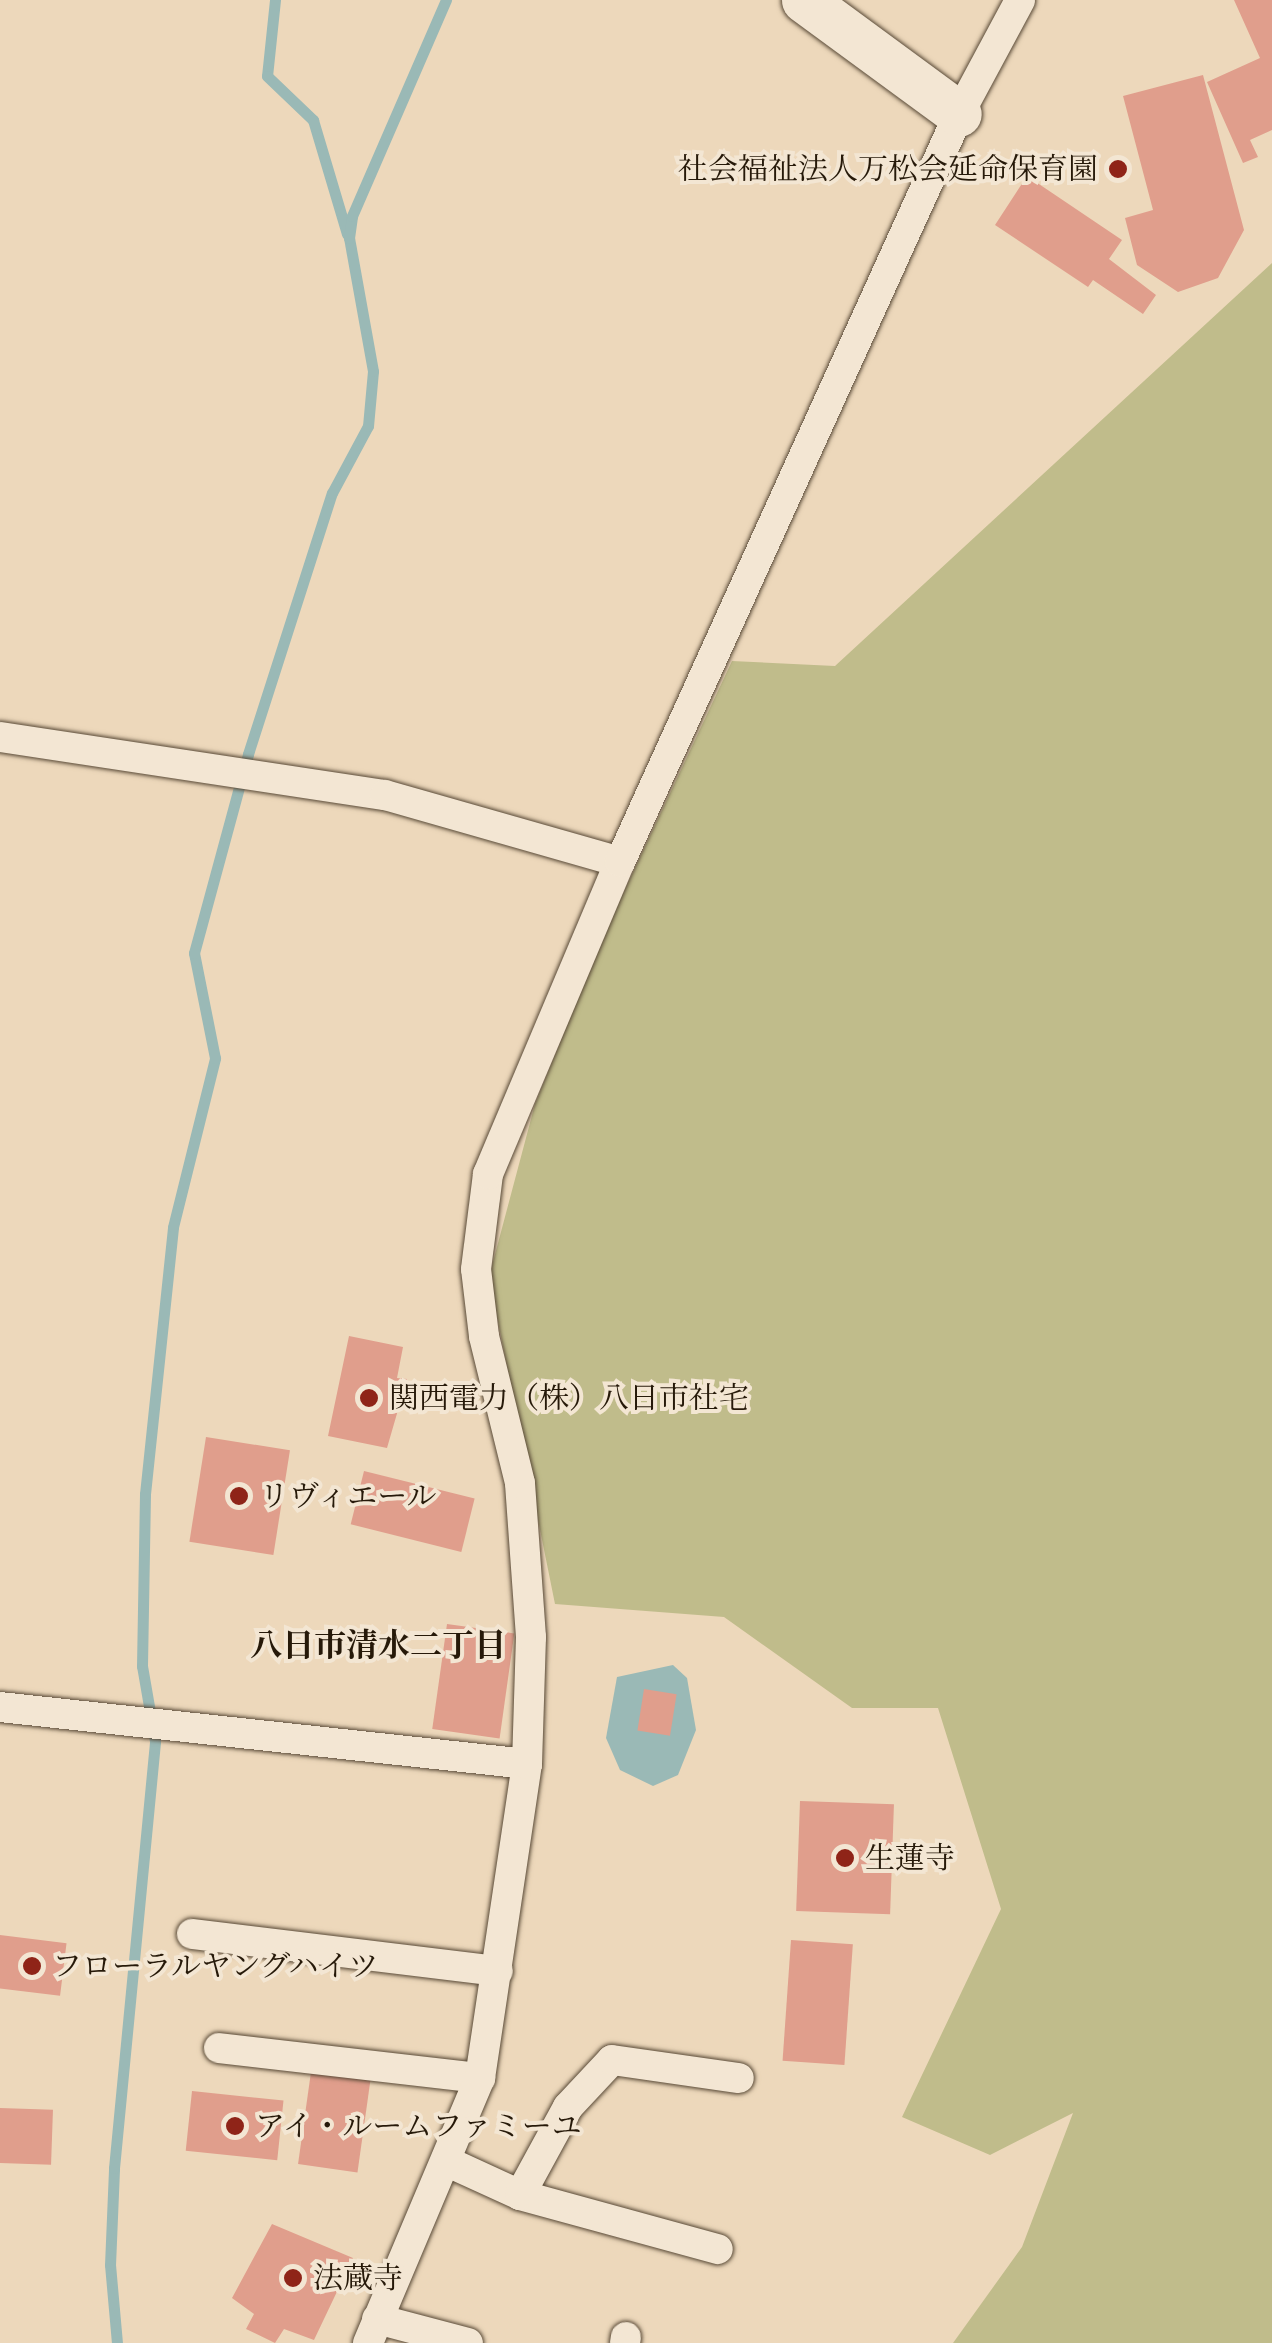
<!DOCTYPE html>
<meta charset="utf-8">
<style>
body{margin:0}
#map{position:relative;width:1272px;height:2343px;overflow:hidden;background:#edd8bb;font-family:"IM FELL Great Primer","Noto Serif JP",serif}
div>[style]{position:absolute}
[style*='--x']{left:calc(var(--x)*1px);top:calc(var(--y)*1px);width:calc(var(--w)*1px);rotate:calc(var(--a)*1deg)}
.green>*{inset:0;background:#c0bc8b}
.water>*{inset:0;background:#9ab9b6}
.stream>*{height:11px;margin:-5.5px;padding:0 5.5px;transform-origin:5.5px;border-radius:5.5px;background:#9ab9b6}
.building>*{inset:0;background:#e09e8c;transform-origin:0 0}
.roads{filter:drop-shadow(0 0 2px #584936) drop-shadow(0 0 2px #584936)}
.street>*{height:30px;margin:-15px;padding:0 15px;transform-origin:15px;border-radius:15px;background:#f3e6d3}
.secondary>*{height:45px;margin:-22.5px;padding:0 22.5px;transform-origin:22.5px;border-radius:22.5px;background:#f3e6d3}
.dots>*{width:28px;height:28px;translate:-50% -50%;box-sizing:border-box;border:5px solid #f3e6d3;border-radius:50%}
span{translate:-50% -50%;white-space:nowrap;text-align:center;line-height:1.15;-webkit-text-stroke:8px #f3e6d3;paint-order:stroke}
.poi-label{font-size:30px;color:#261909}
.right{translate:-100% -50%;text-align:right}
.left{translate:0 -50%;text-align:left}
.neighbourhood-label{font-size:32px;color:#261909;font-weight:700}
</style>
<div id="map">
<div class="green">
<div style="clip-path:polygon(1272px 263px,1272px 2343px,953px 2343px,1022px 2247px,1073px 2113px,990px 2155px,902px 2117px,1001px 1909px,938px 1708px,852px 1708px,724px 1617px,555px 1604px,489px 1277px,535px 1104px,604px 934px,732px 661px,835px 666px)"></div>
</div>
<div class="water">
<div style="clip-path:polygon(673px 1665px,687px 1678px,696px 1730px,678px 1775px,653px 1786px,620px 1770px,606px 1738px,617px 1677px)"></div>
</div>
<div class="stream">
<div style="--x:275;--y:0;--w:76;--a:96"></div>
<div style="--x:267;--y:76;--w:64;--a:43.7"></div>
<div style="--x:313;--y:120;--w:119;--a:73.4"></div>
<div style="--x:117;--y:2343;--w:78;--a:-95.1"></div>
<div style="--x:110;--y:2265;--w:97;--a:-87.6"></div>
<div style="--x:114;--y:2168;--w:429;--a:-84.5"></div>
<div style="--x:155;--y:1741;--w:76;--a:-99.8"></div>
<div style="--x:142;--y:1666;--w:172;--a:-89"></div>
<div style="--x:145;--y:1494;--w:268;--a:-84"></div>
<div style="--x:173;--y:1227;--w:174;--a:-76"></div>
<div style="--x:215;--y:1058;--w:107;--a:-101.3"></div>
<div style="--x:194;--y:953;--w:206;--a:-74.8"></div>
<div style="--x:248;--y:754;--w:274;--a:-72.2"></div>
<div style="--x:332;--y:493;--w:76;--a:-61.8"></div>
<div style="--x:368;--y:426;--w:55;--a:-84.8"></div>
<div style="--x:373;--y:371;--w:135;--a:-100.2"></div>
<div style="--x:349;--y:238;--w:22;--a:-82"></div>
<div style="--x:352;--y:216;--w:236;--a:-66.5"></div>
</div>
<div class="building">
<div style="clip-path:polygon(1234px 0,1272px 0,1272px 130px,1250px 140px,1258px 157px,1243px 163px,1207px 82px,1260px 58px)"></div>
<div style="clip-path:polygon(1203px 75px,1244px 230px,1218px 278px,1178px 292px,1137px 265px,1125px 218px,1153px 210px,1123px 96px)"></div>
<div style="clip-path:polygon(1027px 176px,1122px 240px,1109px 259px,1156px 295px,1143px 314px,1093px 280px,1088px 287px,995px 225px)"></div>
<div style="clip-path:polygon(349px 1336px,403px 1347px,397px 1378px,407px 1379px,387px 1448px,328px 1436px)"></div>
<div style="left:206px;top:1437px;width:85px;height:106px;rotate:9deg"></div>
<div style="left:364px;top:1471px;width:114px;height:55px;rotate:14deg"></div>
<div style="left:447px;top:1624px;width:68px;height:106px;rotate:8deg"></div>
<div style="left:644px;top:1689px;width:33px;height:42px;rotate:9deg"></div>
<div style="left:800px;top:1801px;width:94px;height:110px;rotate:2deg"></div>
<div style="left:0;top:1935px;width:67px;height:53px;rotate:7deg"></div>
<div style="left:791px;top:1940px;width:62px;height:121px;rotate:4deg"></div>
<div style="left:311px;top:2072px;width:60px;height:93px;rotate:8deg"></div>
<div style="left:192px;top:2091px;width:92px;height:60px;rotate:6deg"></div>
<div style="left:0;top:2108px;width:53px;height:55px;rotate:2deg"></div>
<div style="clip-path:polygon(272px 2224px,353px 2258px,314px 2340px,284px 2329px,275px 2343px,246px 2329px,254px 2314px,232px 2298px)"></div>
</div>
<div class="roads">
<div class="street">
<div style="--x:0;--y:737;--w:389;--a:8.6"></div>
<div style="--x:385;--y:795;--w:244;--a:15.9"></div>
<div style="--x:0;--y:1707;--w:530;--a:6.17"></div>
<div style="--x:192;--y:1934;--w:308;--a:6.9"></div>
<div style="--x:219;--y:2048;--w:263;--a:6.6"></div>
<div style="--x:448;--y:2162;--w:79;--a:24.6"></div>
<div style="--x:520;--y:2195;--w:205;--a:15.3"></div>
<div style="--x:520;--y:2195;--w:100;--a:-61.4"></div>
<div style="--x:568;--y:2107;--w:64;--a:-46.9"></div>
<div style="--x:612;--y:2060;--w:128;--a:8.1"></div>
<div style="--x:377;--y:2319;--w:94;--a:14.8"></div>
<div style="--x:368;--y:2343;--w:288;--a:-67.1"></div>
<div style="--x:480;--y:2078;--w:317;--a:-81.5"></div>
<div style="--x:527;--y:1764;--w:127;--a:-88.2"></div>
<div style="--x:531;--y:1637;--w:154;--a:-94.1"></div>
<div style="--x:520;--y:1483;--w:151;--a:-103.8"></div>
<div style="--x:484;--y:1336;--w:67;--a:-96.8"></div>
<div style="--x:476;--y:1269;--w:96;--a:-82.8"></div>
<div style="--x:488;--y:1174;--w:339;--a:-67.1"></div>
<div style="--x:620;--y:862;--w:821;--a:-65.62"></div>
<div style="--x:959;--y:114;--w:129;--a:-61.8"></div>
<div style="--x:625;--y:2343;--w:6;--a:-81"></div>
</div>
<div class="secondary">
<div style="--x:804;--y:0;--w:192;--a:36.3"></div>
</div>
</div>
<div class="dots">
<div style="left:1118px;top:169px;background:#8f2418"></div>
<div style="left:369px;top:1398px;background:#8f2418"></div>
<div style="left:239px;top:1496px;background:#8f2418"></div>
<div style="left:845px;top:1858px;background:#8f2418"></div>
<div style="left:32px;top:1966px;background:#8f2418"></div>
<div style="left:235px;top:2126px;background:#8f2418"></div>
<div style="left:293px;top:2278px;background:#8f2418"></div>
</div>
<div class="poi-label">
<span class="right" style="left:1098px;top:169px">社会福祉法人万松会延命保育園</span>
<span class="left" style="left:389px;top:1398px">関西電力（株）八日市社宅</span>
<span class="left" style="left:259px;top:1496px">リヴィエール</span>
<span class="left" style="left:865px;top:1858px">生蓮寺</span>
<span class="left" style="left:52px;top:1966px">フローラルヤングハイツ</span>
<span class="left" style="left:255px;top:2126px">アイ・ルームファミーユ</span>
<span class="left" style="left:313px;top:2278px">法蔵寺</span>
</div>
<div class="neighbourhood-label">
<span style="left:378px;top:1646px">八日市清水二丁目</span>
</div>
</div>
